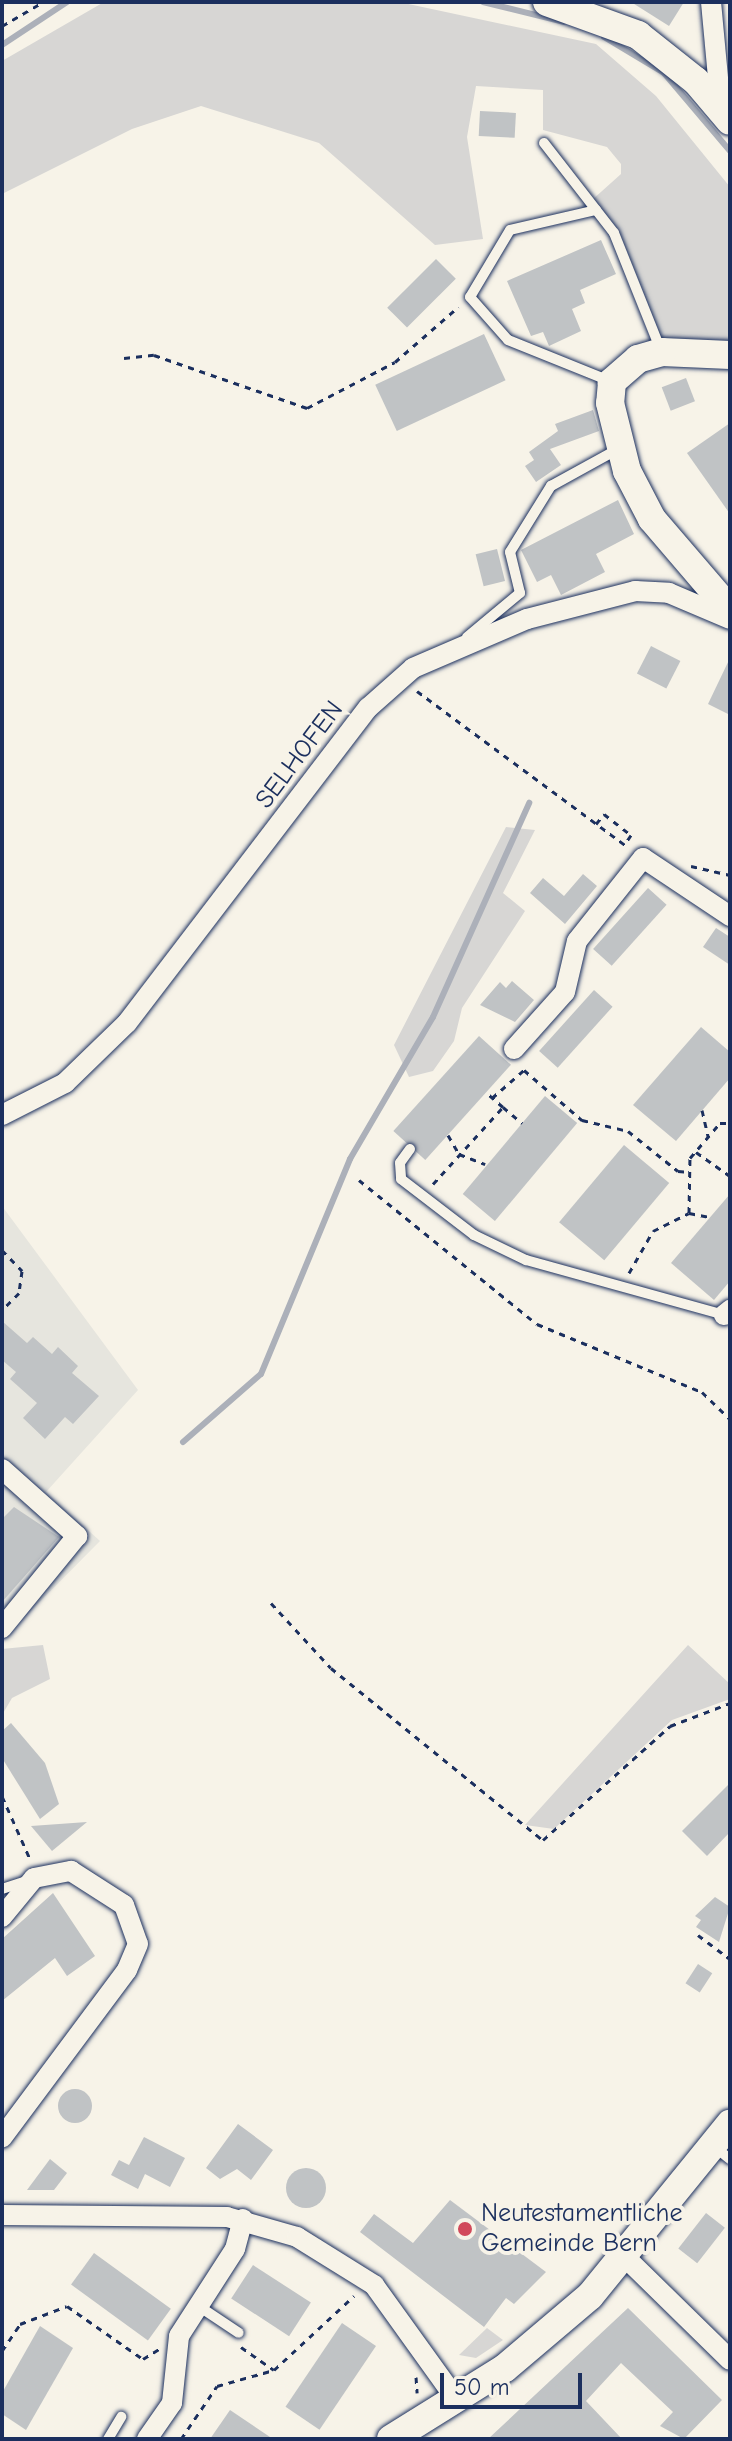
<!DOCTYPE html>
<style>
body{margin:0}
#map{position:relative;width:732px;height:2441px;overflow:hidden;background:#f7f3e8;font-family:"Comic Neue",sans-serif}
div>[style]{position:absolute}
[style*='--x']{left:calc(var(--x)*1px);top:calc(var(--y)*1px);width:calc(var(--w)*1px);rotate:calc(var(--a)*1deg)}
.built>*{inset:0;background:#e6e5de}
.green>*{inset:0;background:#d7d6d4}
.stream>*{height:6px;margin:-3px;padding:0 3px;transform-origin:3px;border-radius:3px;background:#acb0b9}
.building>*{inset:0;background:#c0c3c5;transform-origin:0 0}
.round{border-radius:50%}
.path>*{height:3px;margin-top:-1.5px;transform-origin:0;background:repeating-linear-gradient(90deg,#1b2f5e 0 6px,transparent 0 12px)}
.roads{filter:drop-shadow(0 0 2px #1b2f5e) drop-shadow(0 0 2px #1b2f5e)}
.lane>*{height:10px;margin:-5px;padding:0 5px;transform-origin:5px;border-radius:5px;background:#f7f3e8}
.street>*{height:20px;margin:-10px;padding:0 10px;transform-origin:10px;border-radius:10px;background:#f7f3e8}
.secondary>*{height:28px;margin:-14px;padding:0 14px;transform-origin:14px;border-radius:14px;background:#f7f3e8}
.dots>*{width:22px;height:22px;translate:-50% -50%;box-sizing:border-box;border:4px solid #f7f3e8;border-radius:50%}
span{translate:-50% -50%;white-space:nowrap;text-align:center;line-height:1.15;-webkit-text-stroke:8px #f7f3e8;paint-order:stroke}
.street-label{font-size:26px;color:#1b2f5e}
.poi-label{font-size:26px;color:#1b2f5e}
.left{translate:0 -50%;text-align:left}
.frame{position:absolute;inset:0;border:4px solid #1b2f5e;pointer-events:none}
.scale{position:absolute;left:440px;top:2373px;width:142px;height:36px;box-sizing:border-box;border:4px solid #1b2f5e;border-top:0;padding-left:10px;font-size:24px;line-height:28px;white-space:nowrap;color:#1b2f5e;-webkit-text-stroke:6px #f7f3e8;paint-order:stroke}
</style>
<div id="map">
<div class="built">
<div style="clip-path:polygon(2px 1206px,138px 1390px,46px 1492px,100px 1541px,2px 1640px)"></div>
</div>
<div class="green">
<div style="clip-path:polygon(104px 2px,399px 2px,596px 44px,656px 96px,730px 187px,730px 354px,663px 351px,615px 232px,592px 200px,621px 174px,621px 164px,607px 147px,543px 130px,543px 90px,476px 86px,467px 137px,483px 239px,435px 245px,319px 143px,201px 106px,132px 129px,2px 194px,2px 61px)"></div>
<div style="clip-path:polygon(506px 827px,535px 830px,503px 893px,525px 911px,462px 1008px,454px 1041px,433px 1071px,409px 1077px,394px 1045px)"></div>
<div style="clip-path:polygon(43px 1645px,50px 1679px,12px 1698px,2px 1715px,2px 1649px)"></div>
<div style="clip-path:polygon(688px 1645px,730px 1684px,730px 1699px,672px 1720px,554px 1829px,525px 1825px)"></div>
<div style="clip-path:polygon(487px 2328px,503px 2340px,476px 2358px,459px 2355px)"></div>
</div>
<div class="stream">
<div style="--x:483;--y:2;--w:83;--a:13.9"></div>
<div style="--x:604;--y:37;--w:70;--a:31"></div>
<div style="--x:664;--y:73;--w:102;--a:49.8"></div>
<div style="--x:2;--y:45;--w:78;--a:-33.5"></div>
<div style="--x:183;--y:1442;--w:103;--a:-41.1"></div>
<div style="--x:261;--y:1374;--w:233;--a:-67.5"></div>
<div style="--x:350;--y:1159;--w:164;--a:-59.7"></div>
<div style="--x:433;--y:1017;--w:235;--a:-65.8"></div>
</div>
<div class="building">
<div style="clip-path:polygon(631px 2px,684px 2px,669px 26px)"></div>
<div style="left:480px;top:111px;width:36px;height:25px;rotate:3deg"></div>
<div style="clip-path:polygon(601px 240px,616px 274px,580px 290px,585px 303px,572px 309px,581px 331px,549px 346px,543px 332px,531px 336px,507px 281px)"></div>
<div style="left:436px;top:259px;width:28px;height:69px;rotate:45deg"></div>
<div style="left:484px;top:334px;width:51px;height:120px;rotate:65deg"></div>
<div style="left:686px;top:378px;width:25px;height:26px;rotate:69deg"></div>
<div style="clip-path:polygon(593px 410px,599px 431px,550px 449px,561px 465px,536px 482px,525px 466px,534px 460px,529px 452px,558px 431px,555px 424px)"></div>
<div style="clip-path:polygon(730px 423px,730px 514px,687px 453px)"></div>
<div style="clip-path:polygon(618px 500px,634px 534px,596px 554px,605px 572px,561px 595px,551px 575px,537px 582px,521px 550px)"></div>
<div style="left:497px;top:549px;width:33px;height:22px;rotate:76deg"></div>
<div style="left:651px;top:646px;width:33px;height:31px;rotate:27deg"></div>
<div style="clip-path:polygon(730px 658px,730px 715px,708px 704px)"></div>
<div style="clip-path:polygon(583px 874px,597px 886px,565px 924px,530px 893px,543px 878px,564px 896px)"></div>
<div style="left:648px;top:888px;width:25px;height:82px;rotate:42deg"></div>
<div style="clip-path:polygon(716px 928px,730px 937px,730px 965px,703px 947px)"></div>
<div style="clip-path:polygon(512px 981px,534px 1000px,515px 1022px,480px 1005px,500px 982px,506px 988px)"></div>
<div style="left:594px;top:990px;width:25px;height:82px;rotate:42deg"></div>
<div style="clip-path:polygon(701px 1027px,730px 1052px,730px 1078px,676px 1141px,633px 1105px)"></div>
<div style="left:479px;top:1036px;width:43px;height:128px;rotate:42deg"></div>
<div style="left:545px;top:1096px;width:42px;height:128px;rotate:40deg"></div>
<div style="left:624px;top:1145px;width:59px;height:101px;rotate:40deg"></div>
<div style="clip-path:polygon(730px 1194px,730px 1281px,714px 1300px,671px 1263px)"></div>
<div style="clip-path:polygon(2px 1321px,27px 1343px,33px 1337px,52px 1354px,58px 1347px,78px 1366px,72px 1373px,99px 1396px,73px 1424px,65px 1417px,45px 1439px,23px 1418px,37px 1403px,10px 1379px,16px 1372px,2px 1360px)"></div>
<div style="clip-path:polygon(14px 1507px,59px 1537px,2px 1602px,2px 1519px)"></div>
<div style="clip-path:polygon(11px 1723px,45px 1763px,59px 1804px,40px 1819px,2px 1758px,2px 1731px)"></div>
<div style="clip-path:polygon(730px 1783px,730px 1832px,707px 1856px,682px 1831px)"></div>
<div style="clip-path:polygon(87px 1822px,52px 1851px,31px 1826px)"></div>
<div style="clip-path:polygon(53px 1893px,95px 1956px,67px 1976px,55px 1958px,2px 2001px,2px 1939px)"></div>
<div style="clip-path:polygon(715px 1897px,730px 1907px,719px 1942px,696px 1927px,701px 1920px,695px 1916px)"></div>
<div style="left:698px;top:1964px;width:17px;height:23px;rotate:33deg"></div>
<div class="round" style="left:58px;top:2089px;width:34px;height:34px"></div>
<div style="clip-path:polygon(238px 2124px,273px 2150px,251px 2180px,237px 2169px,220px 2179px,206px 2168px)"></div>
<div style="clip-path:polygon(144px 2137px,185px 2158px,170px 2187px,145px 2174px,138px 2189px,111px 2175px,119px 2160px,129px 2165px)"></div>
<div style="clip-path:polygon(50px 2159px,67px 2173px,54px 2190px,27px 2190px)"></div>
<div class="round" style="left:286px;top:2168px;width:40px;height:40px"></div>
<div style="clip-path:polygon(450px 2200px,546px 2272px,514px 2304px,506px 2298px,484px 2327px,360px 2232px,374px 2214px,413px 2243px)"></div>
<div style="left:706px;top:2213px;width:24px;height:45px;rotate:38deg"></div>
<div style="left:94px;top:2253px;width:95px;height:39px;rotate:36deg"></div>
<div style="left:253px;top:2265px;width:69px;height:40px;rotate:33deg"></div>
<div style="clip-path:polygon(628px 2308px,722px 2400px,684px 2439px,660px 2426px,673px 2412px,621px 2363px,586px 2401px,622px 2439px,488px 2439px)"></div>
<div style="left:342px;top:2323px;width:41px;height:101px;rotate:34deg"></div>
<div style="clip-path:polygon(40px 2326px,73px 2348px,26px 2430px,2px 2414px,2px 2393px)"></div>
<div style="clip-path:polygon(230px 2410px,273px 2439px,210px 2439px)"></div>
</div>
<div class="path">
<div style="--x:2;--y:26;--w:48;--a:-30.3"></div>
<div style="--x:124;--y:358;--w:30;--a:-6"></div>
<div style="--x:154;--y:355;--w:162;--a:19.1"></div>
<div style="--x:307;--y:408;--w:99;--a:-27.6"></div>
<div style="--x:395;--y:362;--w:84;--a:-41.1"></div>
<div style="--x:417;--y:691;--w:262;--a:36.5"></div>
<div style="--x:596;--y:824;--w:13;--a:-51"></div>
<div style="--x:604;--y:814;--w:34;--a:38"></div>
<div style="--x:631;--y:835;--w:11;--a:124"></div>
<div style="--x:691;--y:866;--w:40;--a:13"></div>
<div style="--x:492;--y:1098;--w:43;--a:-41.2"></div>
<div style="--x:524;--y:1070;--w:77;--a:40.8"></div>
<div style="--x:582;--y:1120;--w:47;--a:13.4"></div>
<div style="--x:628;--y:1131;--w:64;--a:38.7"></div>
<div style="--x:678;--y:1171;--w:12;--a:5"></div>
<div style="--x:503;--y:1107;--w:25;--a:40"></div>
<div style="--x:702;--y:1110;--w:28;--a:77"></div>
<div style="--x:448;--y:1135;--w:22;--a:60"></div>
<div style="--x:459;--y:1154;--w:28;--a:21"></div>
<div style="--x:696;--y:1152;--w:42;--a:35.2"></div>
<div style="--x:359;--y:1180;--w:229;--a:39"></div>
<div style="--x:537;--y:1324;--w:178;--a:22.4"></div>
<div style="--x:702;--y:1392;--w:39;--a:44"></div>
<div style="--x:433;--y:1184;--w:104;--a:-47.7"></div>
<div style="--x:503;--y:1107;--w:23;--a:-139"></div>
<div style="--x:689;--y:1213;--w:21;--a:11"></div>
<div style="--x:2;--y:1250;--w:29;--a:46"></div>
<div style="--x:22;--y:1271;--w:22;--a:98"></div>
<div style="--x:19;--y:1293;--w:24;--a:135"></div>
<div style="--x:629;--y:1273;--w:48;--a:-60.3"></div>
<div style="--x:653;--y:1231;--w:40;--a:-26.6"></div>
<div style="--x:689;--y:1213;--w:55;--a:-89"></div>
<div style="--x:690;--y:1158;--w:46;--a:-49.4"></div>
<div style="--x:720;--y:1123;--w:10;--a:0"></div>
<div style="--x:271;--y:1603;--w:88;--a:47.3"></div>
<div style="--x:331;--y:1668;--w:273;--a:39.1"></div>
<div style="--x:543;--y:1840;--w:171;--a:-41.9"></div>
<div style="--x:670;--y:1726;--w:64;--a:-21"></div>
<div style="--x:2;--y:1796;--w:69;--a:66"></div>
<div style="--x:698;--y:1935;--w:40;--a:37"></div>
<div style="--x:241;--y:2347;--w:40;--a:34.9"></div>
<div style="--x:2;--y:2351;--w:32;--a:-56"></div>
<div style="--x:20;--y:2324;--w:50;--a:-21"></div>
<div style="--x:67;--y:2306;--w:93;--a:34.9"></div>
<div style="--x:143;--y:2359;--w:19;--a:-32"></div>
<div style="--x:416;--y:2377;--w:16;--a:86"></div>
<div style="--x:181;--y:2439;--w:64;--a:-55.8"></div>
<div style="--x:217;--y:2386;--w:59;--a:-15.7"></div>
<div style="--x:274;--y:2370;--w:109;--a:-42.8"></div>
</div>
<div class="roads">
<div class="lane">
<div style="--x:544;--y:143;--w:114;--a:52.1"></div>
<div style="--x:614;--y:233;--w:124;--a:68.2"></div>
<div style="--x:596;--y:210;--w:88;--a:166.9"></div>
<div style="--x:510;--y:230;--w:78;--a:120.8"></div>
<div style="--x:470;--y:297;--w:57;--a:48.5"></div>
<div style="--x:508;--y:340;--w:110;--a:21.9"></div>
<div style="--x:467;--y:637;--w:69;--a:-39.7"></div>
<div style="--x:520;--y:593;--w:42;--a:-103.7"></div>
<div style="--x:510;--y:552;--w:78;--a:-58.2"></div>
<div style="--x:551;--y:486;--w:79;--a:-28.8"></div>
<div style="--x:410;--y:1149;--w:17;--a:126"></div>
<div style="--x:400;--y:1163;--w:16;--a:86"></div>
<div style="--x:401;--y:1179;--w:92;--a:37.5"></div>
<div style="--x:474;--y:1235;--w:58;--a:25.7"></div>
<div style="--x:526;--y:1260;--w:205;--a:15.5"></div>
<div style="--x:2;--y:1889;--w:29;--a:-18"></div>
<div style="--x:715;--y:2147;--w:19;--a:39"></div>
<div style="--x:197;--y:2305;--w:50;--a:33.7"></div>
<div style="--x:108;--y:2439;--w:26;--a:-59"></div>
</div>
<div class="street">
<div style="--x:711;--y:2;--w:108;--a:84.7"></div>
<div style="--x:514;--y:1049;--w:76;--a:-48.2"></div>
<div style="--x:565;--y:992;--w:52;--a:-76.8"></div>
<div style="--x:577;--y:941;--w:106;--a:-51.5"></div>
<div style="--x:643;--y:858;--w:105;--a:33.7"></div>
<div style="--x:2;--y:1115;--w:71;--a:-26.9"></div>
<div style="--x:65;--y:1083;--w:86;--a:-44.1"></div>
<div style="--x:127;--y:1023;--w:397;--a:-52.6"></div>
<div style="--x:368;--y:708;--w:60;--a:-41.6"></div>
<div style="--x:413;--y:668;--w:124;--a:-23.3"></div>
<div style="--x:527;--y:619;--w:112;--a:-14.5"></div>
<div style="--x:635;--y:591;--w:34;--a:3"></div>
<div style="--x:669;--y:593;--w:66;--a:23.1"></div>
<div style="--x:724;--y:1315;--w:8;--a:-40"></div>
<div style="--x:2;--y:1469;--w:101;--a:41.8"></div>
<div style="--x:77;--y:1536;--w:119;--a:129.2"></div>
<div style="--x:2;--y:1917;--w:50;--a:-50.6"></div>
<div style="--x:34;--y:1878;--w:38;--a:-11"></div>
<div style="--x:71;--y:1871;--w:63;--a:32.7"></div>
<div style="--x:124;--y:1905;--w:41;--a:70.3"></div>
<div style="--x:138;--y:1944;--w:28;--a:113"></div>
<div style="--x:127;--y:1970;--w:209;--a:126.7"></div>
<div style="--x:2;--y:2215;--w:225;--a:0.5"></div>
<div style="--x:227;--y:2217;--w:73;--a:15.9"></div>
<div style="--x:297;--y:2237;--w:91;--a:31.9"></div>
<div style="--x:374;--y:2285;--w:140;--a:54.3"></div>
<div style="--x:627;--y:2259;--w:144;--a:44.4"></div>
<div style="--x:147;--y:2439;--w:44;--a:-55.2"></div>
<div style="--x:172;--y:2403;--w:67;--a:-84"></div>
<div style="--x:179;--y:2336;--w:103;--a:-57.2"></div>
<div style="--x:235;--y:2249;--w:31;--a:-75"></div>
</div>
<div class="secondary">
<div style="--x:547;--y:2;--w:97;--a:19.9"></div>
<div style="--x:638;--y:35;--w:74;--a:38.4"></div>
<div style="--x:696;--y:81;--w:52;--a:49.6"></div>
<div style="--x:730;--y:355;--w:68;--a:-177.5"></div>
<div style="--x:662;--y:352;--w:25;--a:164"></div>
<div style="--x:638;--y:359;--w:35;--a:139"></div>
<div style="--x:612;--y:382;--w:21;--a:95"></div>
<div style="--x:610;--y:403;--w:70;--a:76"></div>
<div style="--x:627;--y:471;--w:54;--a:62.5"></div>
<div style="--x:652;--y:519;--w:120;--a:49.4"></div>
<div style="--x:391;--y:2439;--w:134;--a:-31.9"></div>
<div style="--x:505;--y:2368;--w:111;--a:-40.3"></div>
<div style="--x:590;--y:2296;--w:222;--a:-50.9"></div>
</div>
</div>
<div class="dots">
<div style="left:465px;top:2229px;background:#d1495b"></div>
</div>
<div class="street-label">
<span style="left:300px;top:755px;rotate:-53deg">SELHOFEN</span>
</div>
<div class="poi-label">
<span class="left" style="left:481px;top:2229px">Neutestamentliche<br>Gemeinde Bern</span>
</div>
<div class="frame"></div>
<div class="scale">50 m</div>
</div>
